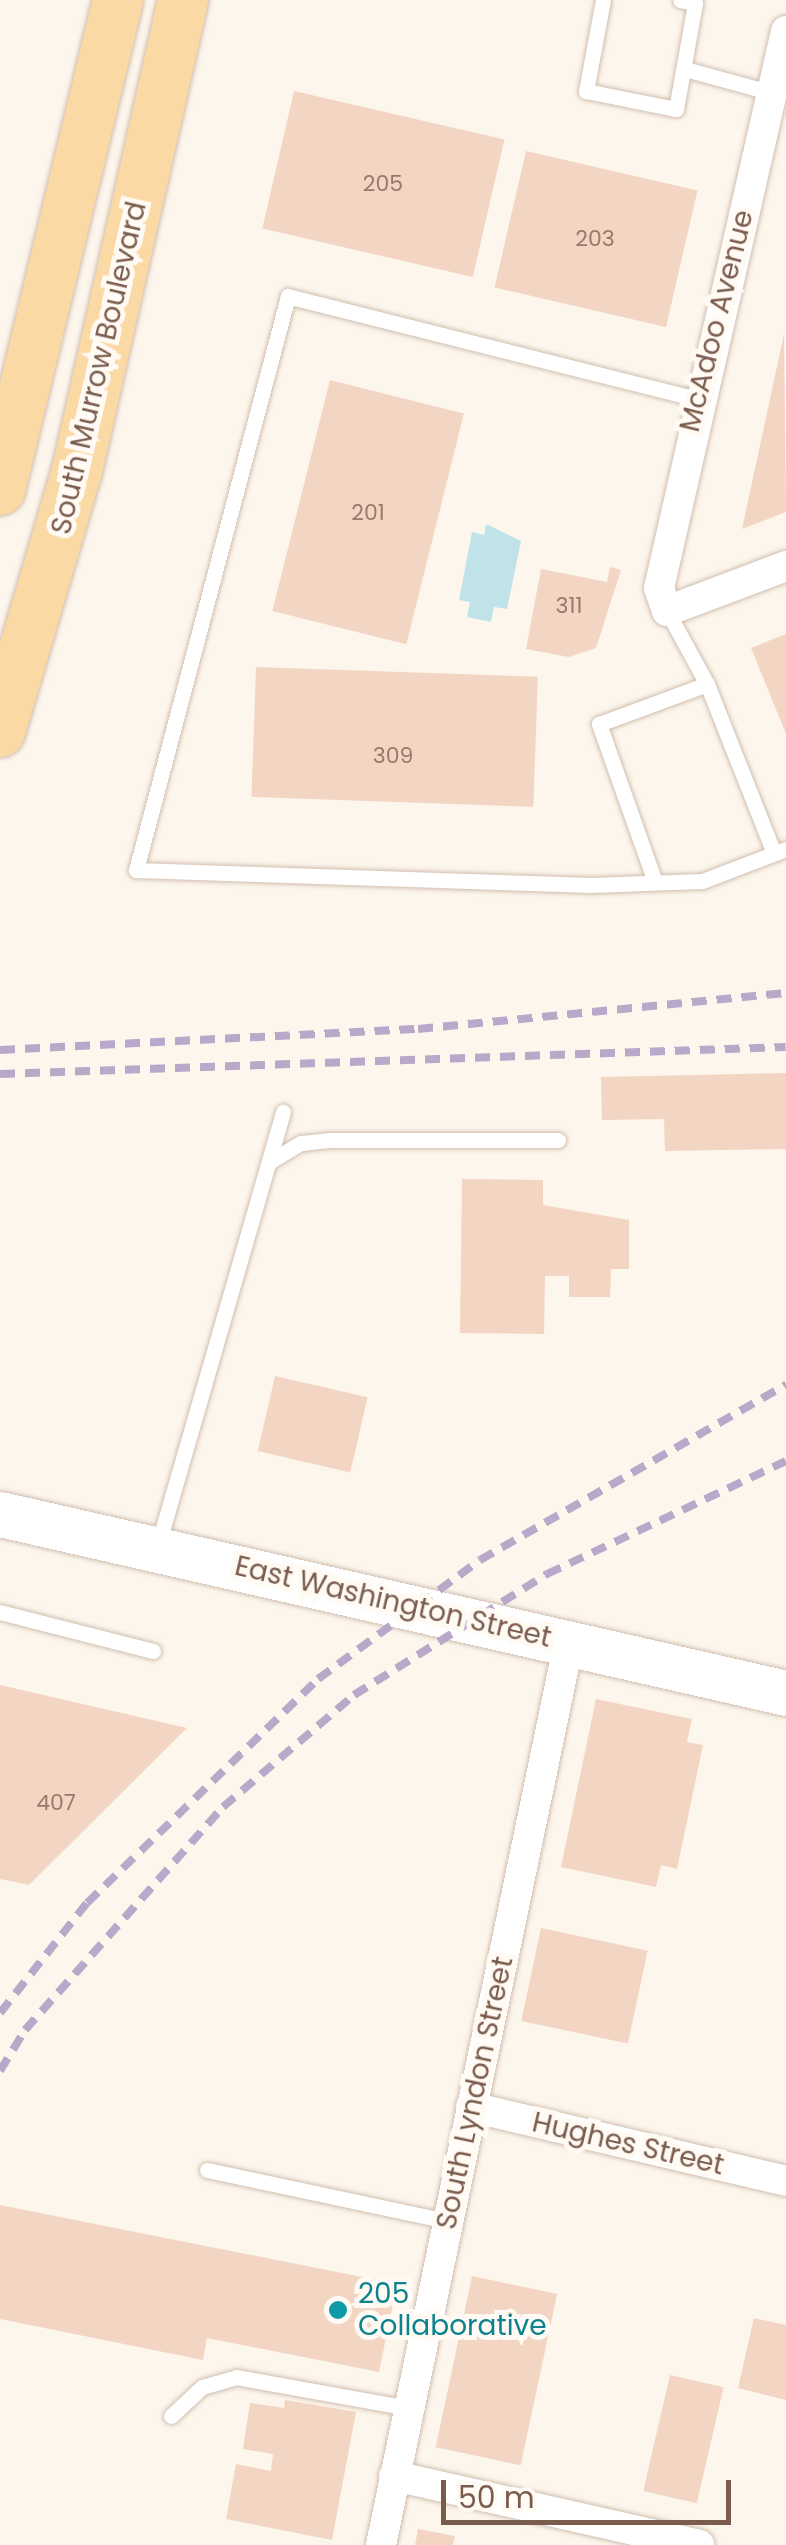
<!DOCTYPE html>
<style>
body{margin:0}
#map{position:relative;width:786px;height:2545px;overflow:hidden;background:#fdf6ec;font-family:Poppins,sans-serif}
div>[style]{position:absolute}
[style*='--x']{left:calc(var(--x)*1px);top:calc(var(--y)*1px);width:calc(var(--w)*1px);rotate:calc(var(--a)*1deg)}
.water>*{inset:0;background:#bfe3e8}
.building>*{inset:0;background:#f3d5c3;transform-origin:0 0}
.roads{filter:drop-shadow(0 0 2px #d1beb0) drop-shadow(0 0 2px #d1beb0)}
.lane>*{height:15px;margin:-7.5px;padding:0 7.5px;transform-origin:7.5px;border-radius:7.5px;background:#fff}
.street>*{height:30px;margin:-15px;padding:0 15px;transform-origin:15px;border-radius:15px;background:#fff}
.secondary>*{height:45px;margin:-22.5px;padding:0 22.5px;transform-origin:22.5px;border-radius:22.5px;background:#fff}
.primary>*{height:50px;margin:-25px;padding:0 25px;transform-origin:25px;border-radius:25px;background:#fbd9a5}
.rail>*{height:8px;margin-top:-4px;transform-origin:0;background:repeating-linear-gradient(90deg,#b9a8c9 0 15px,transparent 0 25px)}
.dots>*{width:28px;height:28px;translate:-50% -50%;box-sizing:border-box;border:5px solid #fffaf3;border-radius:50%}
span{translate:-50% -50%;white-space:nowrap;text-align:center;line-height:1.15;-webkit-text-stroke:10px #fffaf3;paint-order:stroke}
.number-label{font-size:22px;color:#987a6a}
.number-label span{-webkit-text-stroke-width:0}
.street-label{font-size:28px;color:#7a5c4d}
.culture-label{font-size:28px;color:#0d838f}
.left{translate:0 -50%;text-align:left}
.scale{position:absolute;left:441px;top:2480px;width:290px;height:45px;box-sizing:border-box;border:5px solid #7a5c4d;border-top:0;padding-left:12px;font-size:30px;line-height:35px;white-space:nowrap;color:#7a5c4d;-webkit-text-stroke:8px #fffaf3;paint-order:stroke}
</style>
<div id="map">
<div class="water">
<div style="clip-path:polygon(486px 524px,521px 541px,507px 609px,494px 607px,491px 622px,467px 617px,470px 602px,459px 600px,472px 532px,484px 535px)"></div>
</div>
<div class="building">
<div style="left:294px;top:91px;width:216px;height:141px;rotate:13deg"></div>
<div style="left:526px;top:151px;width:176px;height:140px;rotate:13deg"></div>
<div style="clip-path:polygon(784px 334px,786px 512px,742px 529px)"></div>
<div style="left:330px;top:380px;width:138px;height:238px;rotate:14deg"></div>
<div style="clip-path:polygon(610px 567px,621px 570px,596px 648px,569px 657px,526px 649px,541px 569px,607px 582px)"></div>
<div style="clip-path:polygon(786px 634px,786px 734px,751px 648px)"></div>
<div style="left:256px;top:667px;width:282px;height:130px;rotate:2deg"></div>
<div style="clip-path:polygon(786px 1073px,786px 1149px,665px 1151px,664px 1119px,602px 1120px,601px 1077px)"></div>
<div style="clip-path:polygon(462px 1179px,543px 1180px,543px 1205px,629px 1220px,629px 1269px,611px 1269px,610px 1297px,569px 1297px,569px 1276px,545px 1276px,544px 1334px,460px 1333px)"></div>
<div style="left:275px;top:1376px;width:95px;height:77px;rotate:13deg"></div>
<div style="clip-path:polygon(0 1685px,187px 1728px,29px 1885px,0 1879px)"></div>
<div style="clip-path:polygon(596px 1699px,692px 1719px,687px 1742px,703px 1745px,677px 1869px,661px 1865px,656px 1887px,561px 1867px)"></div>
<div style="left:541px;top:1928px;width:109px;height:95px;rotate:12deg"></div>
<div style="clip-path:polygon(0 2205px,397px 2284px,379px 2372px,207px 2338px,203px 2360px,0 2319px)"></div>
<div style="left:472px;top:2276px;width:87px;height:175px;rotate:12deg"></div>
<div style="clip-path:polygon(754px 2318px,786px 2325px,786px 2400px,738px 2388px)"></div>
<div style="left:670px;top:2375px;width:55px;height:119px;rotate:13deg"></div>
<div style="clip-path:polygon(285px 2400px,356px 2412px,332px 2540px,226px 2519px,236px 2464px,271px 2471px,273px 2454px,243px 2449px,250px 2403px,284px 2408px)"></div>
<div style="clip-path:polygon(418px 2529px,455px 2536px,453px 2545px,415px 2545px)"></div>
</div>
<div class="roads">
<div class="lane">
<div style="--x:603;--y:0;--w:93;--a:100.6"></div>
<div style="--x:586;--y:91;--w:92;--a:11.3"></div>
<div style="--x:676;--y:109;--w:108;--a:-79.8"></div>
<div style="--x:695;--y:3;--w:15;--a:-169"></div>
<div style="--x:685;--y:69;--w:91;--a:15.3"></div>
<div style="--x:697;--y:399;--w:422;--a:-165.9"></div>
<div style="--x:288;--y:296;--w:594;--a:104.83"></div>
<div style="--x:136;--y:870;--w:455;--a:1.9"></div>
<div style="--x:591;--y:885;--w:111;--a:-2.1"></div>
<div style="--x:702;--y:881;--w:90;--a:-20.9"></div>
<div style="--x:667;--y:611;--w:83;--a:61.3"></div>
<div style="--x:707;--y:684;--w:182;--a:68.4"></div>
<div style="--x:655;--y:882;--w:168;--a:-109.5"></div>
<div style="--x:599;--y:724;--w:115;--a:-20.3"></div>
<div style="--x:269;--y:1162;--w:37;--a:-31"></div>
<div style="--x:301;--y:1143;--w:30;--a:-6"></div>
<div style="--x:331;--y:1140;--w:227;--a:0"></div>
<div style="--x:158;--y:1545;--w:451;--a:-73.9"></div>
<div style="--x:0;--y:1612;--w:158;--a:14.3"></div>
<div style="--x:207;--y:2170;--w:245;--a:12"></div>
<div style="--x:171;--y:2416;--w:42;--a:-43.1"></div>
<div style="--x:202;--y:2387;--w:35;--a:-16"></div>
<div style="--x:236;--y:2377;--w:176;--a:10.2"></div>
</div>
<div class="street">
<div style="--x:786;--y:31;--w:571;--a:102.84"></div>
<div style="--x:659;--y:588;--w:24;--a:71"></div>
<div style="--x:667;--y:611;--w:127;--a:-20.7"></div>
<div style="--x:471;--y:2107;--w:324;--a:13.2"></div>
<div style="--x:394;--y:2476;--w:313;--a:12.7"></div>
<div style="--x:381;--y:2545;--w:922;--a:-78.24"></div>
</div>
<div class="secondary">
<div style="--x:0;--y:1514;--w:806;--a:12.83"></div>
</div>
<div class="primary">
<div style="--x:0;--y:490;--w:504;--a:-76.46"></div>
<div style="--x:0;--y:732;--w:272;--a:-73.6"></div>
<div style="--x:77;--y:471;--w:483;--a:-77.3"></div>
</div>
</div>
<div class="rail">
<div style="--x:0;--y:1050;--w:419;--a:-2.9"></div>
<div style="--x:418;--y:1029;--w:370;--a:-5.6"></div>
<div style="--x:0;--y:1074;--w:786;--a:-1.97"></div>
<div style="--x:0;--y:2013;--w:140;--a:-51.7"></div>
<div style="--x:87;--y:1903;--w:322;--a:-44.1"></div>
<div style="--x:318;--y:1679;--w:201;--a:-36.3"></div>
<div style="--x:480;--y:1560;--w:353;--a:-29.8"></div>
<div style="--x:0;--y:2071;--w:48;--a:-58.6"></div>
<div style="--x:25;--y:2030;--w:298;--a:-48.4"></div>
<div style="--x:223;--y:1807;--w:172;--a:-40.5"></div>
<div style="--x:354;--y:1695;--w:228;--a:-32.1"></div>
<div style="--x:547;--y:1574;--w:264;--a:-25.3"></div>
</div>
<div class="dots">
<div style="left:338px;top:2310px;background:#0f9aa8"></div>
</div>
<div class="number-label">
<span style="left:383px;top:184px">205</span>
<span style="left:595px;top:239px">203</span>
<span style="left:368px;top:513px">201</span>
<span style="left:569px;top:606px">311</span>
<span style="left:393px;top:756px">309</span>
<span style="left:56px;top:1803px">407</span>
</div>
<div class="street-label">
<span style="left:717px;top:321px;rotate:-76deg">McAdoo Avenue</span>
<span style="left:99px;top:368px;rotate:-77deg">South Murrow Boulevard</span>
<span style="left:393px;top:1602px;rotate:13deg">East Washington Street</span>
<span style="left:475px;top:2093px;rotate:-78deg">South Lyndon Street</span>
<span style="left:628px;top:2144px;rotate:13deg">Hughes Street</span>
</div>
<div class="culture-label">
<span class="left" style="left:358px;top:2310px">205<br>Collaborative</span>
</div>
<div class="scale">50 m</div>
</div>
